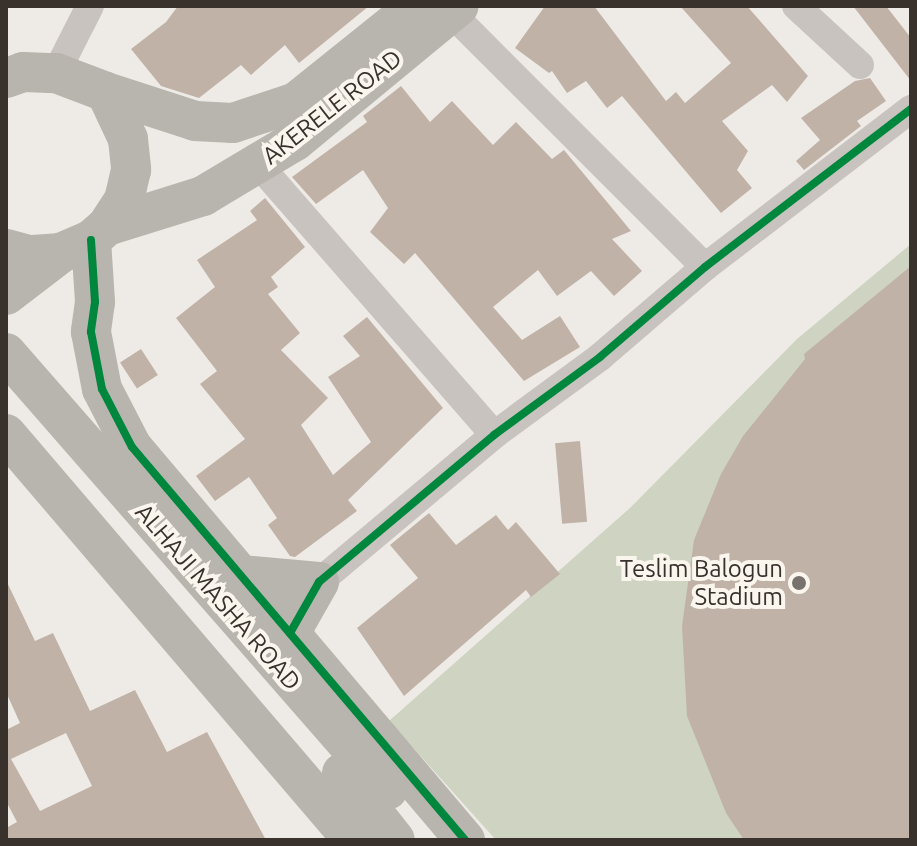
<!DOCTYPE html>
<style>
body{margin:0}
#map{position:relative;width:917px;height:846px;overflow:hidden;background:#eeebe6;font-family:Ubuntu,sans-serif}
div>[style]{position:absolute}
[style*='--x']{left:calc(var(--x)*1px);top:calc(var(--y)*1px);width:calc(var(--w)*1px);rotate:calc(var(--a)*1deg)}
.green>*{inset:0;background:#ced4c1}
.building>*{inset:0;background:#c1b2a8;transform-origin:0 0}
.street>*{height:28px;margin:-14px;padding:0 14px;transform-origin:14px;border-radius:14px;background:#c8c3be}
.secondary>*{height:40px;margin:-20px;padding:0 20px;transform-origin:20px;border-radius:20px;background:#b8b4ae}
.cycleway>*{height:8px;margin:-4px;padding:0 4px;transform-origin:4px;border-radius:4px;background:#00873e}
.dots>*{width:22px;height:22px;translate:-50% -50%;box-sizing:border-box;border:4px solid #faf6ee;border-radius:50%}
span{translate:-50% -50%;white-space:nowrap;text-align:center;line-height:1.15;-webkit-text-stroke:8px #faf6ee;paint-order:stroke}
.street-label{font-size:24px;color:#39312c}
.poi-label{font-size:24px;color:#39312c}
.right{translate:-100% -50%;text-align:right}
.frame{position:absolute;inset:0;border:8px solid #39312c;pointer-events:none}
</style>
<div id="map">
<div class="green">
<div style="clip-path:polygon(911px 244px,911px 840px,496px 840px,389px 721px,630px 508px,797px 339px)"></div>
</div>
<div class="building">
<div style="clip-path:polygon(178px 6px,369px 6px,299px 63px,285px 45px,251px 75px,241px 65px,199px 98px,161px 86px,131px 49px,166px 22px)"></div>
<div style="clip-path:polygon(545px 6px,594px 6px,666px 101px,676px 92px,685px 103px,731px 63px,680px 6px,747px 6px,808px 76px,787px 102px,772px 85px,722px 121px,748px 151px,737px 170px,752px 188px,721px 213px,622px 96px,607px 108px,586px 81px,567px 93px,552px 71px,549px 73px,515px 48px)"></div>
<div style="clip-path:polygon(853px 6px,886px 6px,911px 38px,911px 81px)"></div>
<div style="clip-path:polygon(870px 78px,886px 101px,857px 121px,861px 126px,804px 170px,796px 161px,820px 140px,801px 118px,855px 81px)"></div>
<div style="clip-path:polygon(401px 86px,430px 122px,452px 101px,493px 145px,516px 122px,552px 159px,564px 150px,631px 231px,612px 239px,642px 271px,614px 296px,591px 271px,557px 296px,538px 270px,493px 307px,522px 340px,560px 316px,580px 347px,524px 381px,415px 253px,404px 264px,370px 232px,388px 208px,363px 170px,316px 204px,292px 177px,367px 122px,363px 116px)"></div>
<div style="clip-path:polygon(265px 198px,305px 247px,271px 277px,278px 287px,268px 294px,300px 333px,281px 350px,328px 398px,301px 425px,333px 475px,371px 442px,328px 377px,360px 356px,343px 336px,367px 317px,443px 408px,348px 500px,357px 511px,295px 557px,290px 556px,268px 525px,277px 518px,249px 477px,215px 501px,196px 476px,245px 439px,200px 384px,217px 371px,176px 318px,215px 287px,197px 260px,257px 220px,250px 211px)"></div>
<div style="clip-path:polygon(911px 266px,911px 840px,744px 840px,726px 813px,687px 716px,682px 626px,694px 540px,721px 474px,743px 436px,805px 359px,804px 354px)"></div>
<div style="left:141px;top:349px;width:31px;height:25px;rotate:57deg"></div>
<div style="left:580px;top:441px;width:81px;height:25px;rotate:85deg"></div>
<div style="clip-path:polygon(429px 513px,456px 545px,496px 515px,508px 530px,516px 522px,560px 574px,531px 597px,526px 590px,404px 696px,357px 628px,418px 578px,390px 545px)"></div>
<div style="clip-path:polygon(evenodd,6px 580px,35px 641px,53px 633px,90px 711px,135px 690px,167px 752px,207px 732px,266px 840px,6px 840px,6px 828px,17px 822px,6px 801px,6px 730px,20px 723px,6px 692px,6px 580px,66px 733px,92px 786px,40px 811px,11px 759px,66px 733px)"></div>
</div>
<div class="street">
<div style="--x:796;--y:6;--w:87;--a:42.7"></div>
<div style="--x:451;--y:13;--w:359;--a:45"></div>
<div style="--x:56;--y:73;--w:75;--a:-63.1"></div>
<div style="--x:258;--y:164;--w:359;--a:48.9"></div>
<div style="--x:319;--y:582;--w:229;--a:-40"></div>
<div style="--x:494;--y:435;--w:132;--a:-36.3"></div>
<div style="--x:600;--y:357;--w:138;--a:-40.6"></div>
<div style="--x:705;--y:267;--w:260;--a:-37.5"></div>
</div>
<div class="secondary">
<div style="--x:6;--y:78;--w:18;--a:-19"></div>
<div style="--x:23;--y:72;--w:33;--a:2"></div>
<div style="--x:56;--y:73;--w:53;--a:20.8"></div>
<div style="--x:106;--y:92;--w:52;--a:64.9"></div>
<div style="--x:128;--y:139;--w:31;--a:84"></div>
<div style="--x:131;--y:170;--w:31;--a:103"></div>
<div style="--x:124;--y:200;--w:31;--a:123"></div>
<div style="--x:107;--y:226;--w:21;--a:139"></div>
<div style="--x:91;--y:240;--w:33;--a:157"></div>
<div style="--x:61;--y:253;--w:32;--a:176"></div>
<div style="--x:29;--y:255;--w:24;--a:-165"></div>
<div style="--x:106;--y:92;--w:94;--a:18"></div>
<div style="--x:195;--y:121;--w:38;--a:3"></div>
<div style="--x:233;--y:123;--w:66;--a:-18.4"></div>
<div style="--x:296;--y:102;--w:154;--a:-38.7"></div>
<div style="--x:107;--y:226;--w:101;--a:-17.4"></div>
<div style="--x:203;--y:196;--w:107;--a:-30.9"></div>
<div style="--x:295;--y:141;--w:212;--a:-39.5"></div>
<div style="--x:91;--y:240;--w:62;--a:86.3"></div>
<div style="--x:95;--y:302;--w:30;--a:98"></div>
<div style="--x:91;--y:332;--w:58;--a:79.1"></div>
<div style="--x:102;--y:389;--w:65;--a:62.7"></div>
<div style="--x:132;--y:447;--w:515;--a:49.72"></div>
<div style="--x:6;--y:295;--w:69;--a:-37.4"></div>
<div style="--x:6;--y:353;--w:580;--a:48.84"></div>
<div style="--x:6;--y:434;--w:534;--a:49.48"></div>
<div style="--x:241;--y:575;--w:78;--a:5.1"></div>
<div style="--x:319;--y:582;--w:59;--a:119.6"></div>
<div style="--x:342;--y:773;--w:85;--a:51.7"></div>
</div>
<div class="cycleway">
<div style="--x:91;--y:240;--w:62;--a:86.3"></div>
<div style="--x:95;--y:302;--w:30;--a:98"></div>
<div style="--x:91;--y:332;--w:58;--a:79.1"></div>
<div style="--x:102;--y:389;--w:65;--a:62.7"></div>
<div style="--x:132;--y:447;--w:515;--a:49.72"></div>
<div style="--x:290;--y:633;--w:59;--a:-60.4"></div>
<div style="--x:319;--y:582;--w:229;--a:-40"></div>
<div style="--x:494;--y:435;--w:132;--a:-36.3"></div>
<div style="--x:600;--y:357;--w:138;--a:-40.6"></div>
<div style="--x:705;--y:267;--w:260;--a:-37.5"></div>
</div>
<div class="dots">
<div style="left:799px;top:583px;background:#78726d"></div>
</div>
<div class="street-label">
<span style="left:332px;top:107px;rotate:-38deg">AKERELE ROAD</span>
<span style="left:218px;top:597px;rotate:49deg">ALHAJI MASHA ROAD</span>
</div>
<div class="poi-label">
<span class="right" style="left:783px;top:583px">Teslim Balogun<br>Stadium</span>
</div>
<div class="frame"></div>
</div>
